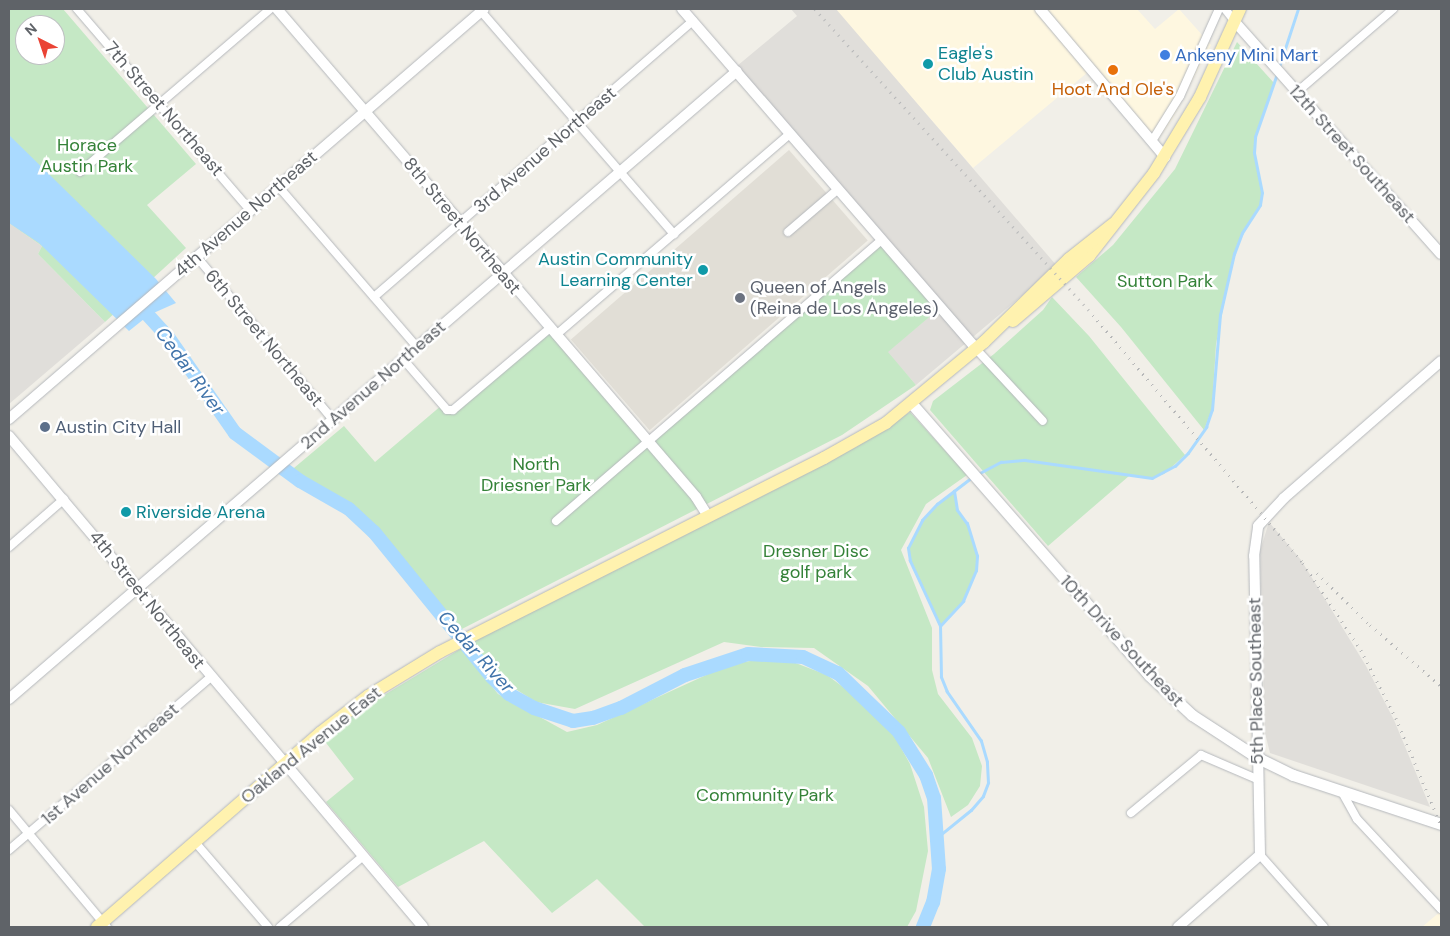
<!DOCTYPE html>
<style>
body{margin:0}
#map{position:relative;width:1450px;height:936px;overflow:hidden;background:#f1efe8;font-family:"DM Sans",sans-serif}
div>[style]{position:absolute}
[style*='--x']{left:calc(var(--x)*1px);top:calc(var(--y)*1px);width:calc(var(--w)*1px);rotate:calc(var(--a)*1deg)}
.commercial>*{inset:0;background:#fef7e0}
.industrial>*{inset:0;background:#e0deda}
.education>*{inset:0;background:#e1ded6;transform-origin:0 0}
.green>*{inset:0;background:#c5e8c5}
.water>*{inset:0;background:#aadaff}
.stream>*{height:2.5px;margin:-1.25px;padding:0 1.25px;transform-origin:1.25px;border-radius:1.25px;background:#aadaff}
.river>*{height:14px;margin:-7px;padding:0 7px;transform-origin:7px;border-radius:7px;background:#aadaff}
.roads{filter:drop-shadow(0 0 1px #b5b8bc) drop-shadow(0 0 1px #b5b8bc)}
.minor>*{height:8px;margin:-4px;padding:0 4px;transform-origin:4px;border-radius:4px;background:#fff}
.tertiary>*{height:10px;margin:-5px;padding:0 5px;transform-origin:5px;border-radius:5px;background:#fff}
.secondary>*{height:11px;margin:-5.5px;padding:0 5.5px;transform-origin:5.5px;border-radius:5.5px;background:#fff}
.primary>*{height:12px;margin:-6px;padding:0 6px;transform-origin:6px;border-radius:6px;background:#fff2af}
.rail>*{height:2.5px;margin-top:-1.25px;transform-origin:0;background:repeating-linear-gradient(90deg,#b6b7b8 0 1px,transparent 0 7px)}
.dots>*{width:14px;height:14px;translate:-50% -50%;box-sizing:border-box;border:2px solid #fff;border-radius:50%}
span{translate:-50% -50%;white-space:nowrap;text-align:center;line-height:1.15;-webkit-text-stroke:5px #fff;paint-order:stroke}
.culture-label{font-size:18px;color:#0d838f}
.left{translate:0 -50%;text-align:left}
.right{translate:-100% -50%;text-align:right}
.shop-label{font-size:18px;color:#366cbe}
.food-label{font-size:18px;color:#c56008}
.street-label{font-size:18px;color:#5f6368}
.park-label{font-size:18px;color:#348238}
.worship-label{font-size:18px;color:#5b616d}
.service-label{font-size:18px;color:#4e5e75}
.water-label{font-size:19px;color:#4174aa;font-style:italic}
.frame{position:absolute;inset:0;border:10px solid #5f6368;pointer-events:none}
.north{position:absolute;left:15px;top:15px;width:50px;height:50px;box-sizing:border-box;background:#fff;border:1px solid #bfc1c3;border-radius:50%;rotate:319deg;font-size:14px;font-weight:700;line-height:20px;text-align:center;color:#5f6368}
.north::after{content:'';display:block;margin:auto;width:18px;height:22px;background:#ea4335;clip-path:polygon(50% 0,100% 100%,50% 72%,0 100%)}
</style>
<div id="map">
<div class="commercial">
<div style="clip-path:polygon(835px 9px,1034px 9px,1038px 13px,1044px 9px,1137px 9px,1155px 29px,1179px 9px,1211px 45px,1172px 120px,1152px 148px,1088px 72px,973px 168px)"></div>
<div style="clip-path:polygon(1441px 911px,1441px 927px,1422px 927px)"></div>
</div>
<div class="industrial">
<div style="clip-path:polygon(791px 9px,836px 9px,1057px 266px,916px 385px,887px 352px,940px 308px,737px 66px,797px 16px)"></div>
<div style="clip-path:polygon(9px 223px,42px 246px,38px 254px,105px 322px,9px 404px)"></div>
<div style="clip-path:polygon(1269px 522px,1301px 560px,1366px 666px,1394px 720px,1430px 807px,1270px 753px,1265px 733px,1260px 551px)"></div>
</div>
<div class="education">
<div style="left:789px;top:150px;width:120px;height:289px;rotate:49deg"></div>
</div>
<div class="green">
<div style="clip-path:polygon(evenodd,9px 9px,63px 9px,196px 164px,147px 205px,186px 248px,105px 322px,38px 254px,42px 246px,9px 223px,9px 9px,25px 25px,55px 25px,55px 55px,25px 55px,25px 25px)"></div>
<div style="clip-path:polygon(1237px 42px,1274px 83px,1255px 137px,1254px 153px,1262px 193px,1260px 205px,1242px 233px,1234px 254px,1216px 344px,1212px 409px,1204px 430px,1121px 327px,1076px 277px,1113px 245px,1175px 169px)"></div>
<div style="clip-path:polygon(881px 240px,940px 308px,888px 352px,916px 385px,842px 435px,456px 632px,373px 532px,349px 509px,288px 473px,344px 426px,375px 462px,442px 405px,447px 410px,550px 328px,647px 442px)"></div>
<div style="clip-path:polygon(1052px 297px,1089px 336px,1185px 455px,1164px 474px,1152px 478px,1129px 476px,1048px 546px,930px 410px,933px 401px,994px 354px,1043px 310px)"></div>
<div style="clip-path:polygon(910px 412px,967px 475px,926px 504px,901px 550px,932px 628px,932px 670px,938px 694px,972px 738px,982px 766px,980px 786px,968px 805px,951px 817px,928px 758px,868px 686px,814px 648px,761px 647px,724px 642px,575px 709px,536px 702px,503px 681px,470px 643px,856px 447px)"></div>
<div style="clip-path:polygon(954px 491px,957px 510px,967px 524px,977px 556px,976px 571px,963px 601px,940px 626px,910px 561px,908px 548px,922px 520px)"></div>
<div style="clip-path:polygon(462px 648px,498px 694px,567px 732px,597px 725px,728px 665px,761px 659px,793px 662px,827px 675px,863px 702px,895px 737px,910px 764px,924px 807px,928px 851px,916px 911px,907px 927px,645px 927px,597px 879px,552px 913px,484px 841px,398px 887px,326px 802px,354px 779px,323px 739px,361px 709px)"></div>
</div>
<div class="water">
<div style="clip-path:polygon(9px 135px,156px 279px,176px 303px,149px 315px,129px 331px,39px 243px,9px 223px)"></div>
</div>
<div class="stream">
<div style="--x:1279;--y:67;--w:61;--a:-71.9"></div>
<div style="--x:978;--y:474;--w:26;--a:-28"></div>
<div style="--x:1001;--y:462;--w:24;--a:-5"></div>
<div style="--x:1025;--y:460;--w:128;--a:8.1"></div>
<div style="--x:1152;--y:478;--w:26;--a:-28"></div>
<div style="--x:1175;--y:466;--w:18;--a:-45"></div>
<div style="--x:1188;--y:453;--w:32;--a:-55"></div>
<div style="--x:1206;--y:427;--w:18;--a:-71"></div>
<div style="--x:1212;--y:410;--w:95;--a:-85.2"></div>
<div style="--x:1220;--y:315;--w:63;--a:-77.1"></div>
<div style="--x:1234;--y:254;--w:22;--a:-69"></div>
<div style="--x:1242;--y:233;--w:33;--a:-57"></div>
<div style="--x:1260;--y:205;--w:12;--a:-81"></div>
<div style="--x:1262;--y:193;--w:41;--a:-101.3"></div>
<div style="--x:1254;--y:153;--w:16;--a:-86"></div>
<div style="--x:1255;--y:137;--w:67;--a:-70.8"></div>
<div style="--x:940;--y:626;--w:34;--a:-47"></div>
<div style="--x:963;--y:601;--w:33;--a:-67"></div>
<div style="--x:976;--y:571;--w:15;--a:-86"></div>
<div style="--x:977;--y:556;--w:34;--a:-107"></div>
<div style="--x:967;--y:524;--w:17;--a:-126"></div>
<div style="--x:957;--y:510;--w:19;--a:-99"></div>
<div style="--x:939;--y:836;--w:41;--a:-39.1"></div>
<div style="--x:971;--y:810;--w:18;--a:-49"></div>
<div style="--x:983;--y:796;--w:14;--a:-69"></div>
<div style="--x:988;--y:783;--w:21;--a:-93"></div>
<div style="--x:987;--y:762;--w:22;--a:-106"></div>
<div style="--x:981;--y:741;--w:60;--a:-124.8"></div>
<div style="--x:947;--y:692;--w:16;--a:-112"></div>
<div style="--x:941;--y:677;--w:51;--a:-91.1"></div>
<div style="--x:940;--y:626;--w:72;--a:-114.8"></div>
<div style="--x:910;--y:561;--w:13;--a:-99"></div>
<div style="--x:908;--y:548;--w:31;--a:-63"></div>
<div style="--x:922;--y:520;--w:22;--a:-47"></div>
<div style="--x:937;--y:504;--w:43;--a:-37.4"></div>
</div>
<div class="river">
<div style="--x:136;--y:302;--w:47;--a:47.6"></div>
<div style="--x:168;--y:337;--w:117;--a:55.1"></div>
<div style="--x:235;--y:433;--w:81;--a:36.4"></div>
<div style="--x:300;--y:481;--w:56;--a:29.7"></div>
<div style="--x:349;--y:509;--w:34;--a:43"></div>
<div style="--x:374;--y:532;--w:187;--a:50.9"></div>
<div style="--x:492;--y:677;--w:24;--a:45"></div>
<div style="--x:509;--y:694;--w:29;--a:29"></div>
<div style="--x:534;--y:708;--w:41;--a:18.4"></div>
<div style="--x:573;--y:721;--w:20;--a:-9"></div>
<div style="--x:593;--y:718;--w:30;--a:-20"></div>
<div style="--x:621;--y:708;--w:72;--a:-27.3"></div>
<div style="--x:685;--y:675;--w:66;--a:-18.4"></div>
<div style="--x:748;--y:654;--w:55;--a:3.1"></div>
<div style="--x:803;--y:657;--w:38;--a:25"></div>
<div style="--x:838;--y:673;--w:85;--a:44"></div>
<div style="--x:899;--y:732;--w:51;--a:57.9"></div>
<div style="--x:926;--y:775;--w:24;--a:71"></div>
<div style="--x:934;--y:798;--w:71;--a:86"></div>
<div style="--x:939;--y:869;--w:34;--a:100"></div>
<div style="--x:933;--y:902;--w:27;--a:112"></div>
</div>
<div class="roads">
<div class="minor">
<div style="--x:77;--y:9;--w:265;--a:49.3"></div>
<div style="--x:479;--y:9;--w:298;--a:49.1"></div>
<div style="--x:1225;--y:9;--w:16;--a:52"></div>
<div style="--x:1297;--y:92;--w:127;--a:-40.8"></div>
<div style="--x:1152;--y:141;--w:53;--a:-58.1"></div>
<div style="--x:1180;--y:96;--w:95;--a:-65.9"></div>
<div style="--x:80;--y:172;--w:250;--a:-40.6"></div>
<div style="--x:278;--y:186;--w:213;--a:49.2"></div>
<div style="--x:788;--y:232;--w:65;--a:-40.6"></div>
<div style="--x:196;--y:256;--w:214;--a:50.1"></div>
<div style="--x:374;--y:297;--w:422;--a:-40.9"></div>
<div style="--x:556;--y:335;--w:308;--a:-40.7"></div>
<div style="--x:976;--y:349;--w:98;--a:47.1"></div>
<div style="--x:403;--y:359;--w:67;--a:49.2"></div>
<div style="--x:447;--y:410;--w:6;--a:0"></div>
<div style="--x:453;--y:410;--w:127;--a:-40.2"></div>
<div style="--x:556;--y:521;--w:430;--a:-40.8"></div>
<div style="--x:9;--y:547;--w:73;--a:-41.1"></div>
<div style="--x:1342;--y:792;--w:31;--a:61"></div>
<div style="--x:1357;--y:819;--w:123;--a:47"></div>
<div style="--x:9;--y:810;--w:153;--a:50.1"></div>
<div style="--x:1131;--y:813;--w:91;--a:-39.6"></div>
<div style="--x:1201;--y:755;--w:63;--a:23.3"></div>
<div style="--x:195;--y:842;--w:112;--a:49.3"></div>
<div style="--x:9;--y:850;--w:266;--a:-40.6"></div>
<div style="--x:1260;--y:855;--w:96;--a:48.4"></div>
<div style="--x:280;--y:927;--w:108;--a:-40.5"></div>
</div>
<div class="tertiary">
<div style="--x:277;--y:9;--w:643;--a:49.35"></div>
<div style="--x:696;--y:497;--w:22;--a:58"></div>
<div style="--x:682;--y:9;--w:449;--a:49.1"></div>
<div style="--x:1040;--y:9;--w:194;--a:49.8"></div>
<div style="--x:1235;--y:22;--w:310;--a:48.4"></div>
<div style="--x:9;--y:419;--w:627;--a:-40.8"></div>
<div style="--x:9;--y:436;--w:642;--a:49.86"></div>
<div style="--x:9;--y:699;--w:961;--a:-40.78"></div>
<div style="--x:1178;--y:927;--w:109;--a:-41.3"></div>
<div style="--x:1260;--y:855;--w:299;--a:-91.1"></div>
<div style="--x:1254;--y:556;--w:30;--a:-82"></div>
<div style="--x:1258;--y:526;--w:38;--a:-47"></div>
<div style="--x:1284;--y:498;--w:208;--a:-41.1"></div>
</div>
<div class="secondary">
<div style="--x:912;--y:404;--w:360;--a:48.8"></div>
<div style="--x:1149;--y:675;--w:59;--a:42.9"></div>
<div style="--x:1192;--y:715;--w:79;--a:33.1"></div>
<div style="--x:1258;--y:758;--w:39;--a:26"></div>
<div style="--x:1293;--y:775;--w:156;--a:18.3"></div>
</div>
<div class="primary">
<div style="--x:1013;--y:321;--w:100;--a:-40.5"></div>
<div style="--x:1089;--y:256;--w:105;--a:-51.9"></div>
<div style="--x:1154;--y:173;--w:89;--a:-58.8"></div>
<div style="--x:1200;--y:97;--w:97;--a:-65.6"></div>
<div style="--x:97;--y:927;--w:296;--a:-41"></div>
<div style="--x:320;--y:733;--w:61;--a:-37.6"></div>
<div style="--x:368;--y:696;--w:84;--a:-31.4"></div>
<div style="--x:440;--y:652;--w:430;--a:-26.8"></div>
<div style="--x:824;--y:458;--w:71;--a:-29.4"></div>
<div style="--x:886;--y:423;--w:127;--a:-39.6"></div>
<div style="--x:984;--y:342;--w:119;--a:-44.3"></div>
<div style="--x:1069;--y:259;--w:56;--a:-38.5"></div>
</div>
</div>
<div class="rail">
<div style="--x:815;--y:9;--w:413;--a:47.7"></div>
<div style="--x:1093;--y:315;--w:325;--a:49.7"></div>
<div style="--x:1303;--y:563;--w:105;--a:56.3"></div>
<div style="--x:1361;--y:650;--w:76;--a:62.8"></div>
<div style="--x:1396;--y:718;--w:116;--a:67.2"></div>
<div style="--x:1317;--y:573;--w:74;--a:44.5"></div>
<div style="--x:1370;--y:625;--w:94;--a:40.7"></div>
</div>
<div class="dots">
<div style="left:1165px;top:55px;background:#3f7fe0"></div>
<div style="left:928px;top:64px;background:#0f9aa8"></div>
<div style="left:1113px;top:70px;background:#e8710a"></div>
<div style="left:703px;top:270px;background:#0f9aa8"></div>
<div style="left:740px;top:298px;background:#6b7280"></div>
<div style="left:45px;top:427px;background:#5c6f8a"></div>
<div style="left:126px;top:512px;background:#0f9aa8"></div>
</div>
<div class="culture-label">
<span class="left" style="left:938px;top:64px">Eagle's<br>Club Austin</span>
<span class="right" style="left:693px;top:270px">Austin Community<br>Learning Center</span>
<span class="left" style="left:136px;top:512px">Riverside Arena</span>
</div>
<div class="shop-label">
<span class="left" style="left:1175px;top:55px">Ankeny Mini Mart</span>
</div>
<div class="food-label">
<span style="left:1113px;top:89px">Hoot And Ole's</span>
</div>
<div class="street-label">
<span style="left:164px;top:109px;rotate:49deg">7th Street Northeast</span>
<span style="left:545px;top:150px;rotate:-41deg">3rd Avenue Northeast</span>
<span style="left:1352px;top:154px;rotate:48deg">12th Street Southeast</span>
<span style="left:246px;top:214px;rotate:-41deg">4th Avenue Northeast</span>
<span style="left:462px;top:226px;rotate:50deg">8th Street Northeast</span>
<span style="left:264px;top:338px;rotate:50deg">6th Street Northeast</span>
<span style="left:373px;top:385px;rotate:-41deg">2nd Avenue Northeast</span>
<span style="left:147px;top:600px;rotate:51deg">4th Street Northeast</span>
<span style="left:1122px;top:641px;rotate:47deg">10th Drive Southeast</span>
<span style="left:1256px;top:681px;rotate:-91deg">5th Place Southeast</span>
<span style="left:311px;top:745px;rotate:-39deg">Oakland Avenue East</span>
<span style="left:110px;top:764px;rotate:-41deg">1st Avenue Northeast</span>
</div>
<div class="park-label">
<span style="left:87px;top:156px">Horace<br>Austin Park</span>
<span style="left:1165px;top:281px">Sutton Park</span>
<span style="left:536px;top:475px">North<br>Driesner Park</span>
<span style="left:816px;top:562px">Dresner Disc<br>golf park</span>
<span style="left:765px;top:795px">Community Park</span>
</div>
<div class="worship-label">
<span class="left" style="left:750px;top:298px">Queen of Angels<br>(Reina de Los Angeles)</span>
</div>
<div class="service-label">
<span class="left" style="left:55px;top:427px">Austin City Hall</span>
</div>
<div class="water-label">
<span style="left:190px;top:371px;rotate:54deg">Cedar River</span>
<span style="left:476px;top:652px;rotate:48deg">Cedar River</span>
</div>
<div class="frame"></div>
<div class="north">N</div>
</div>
